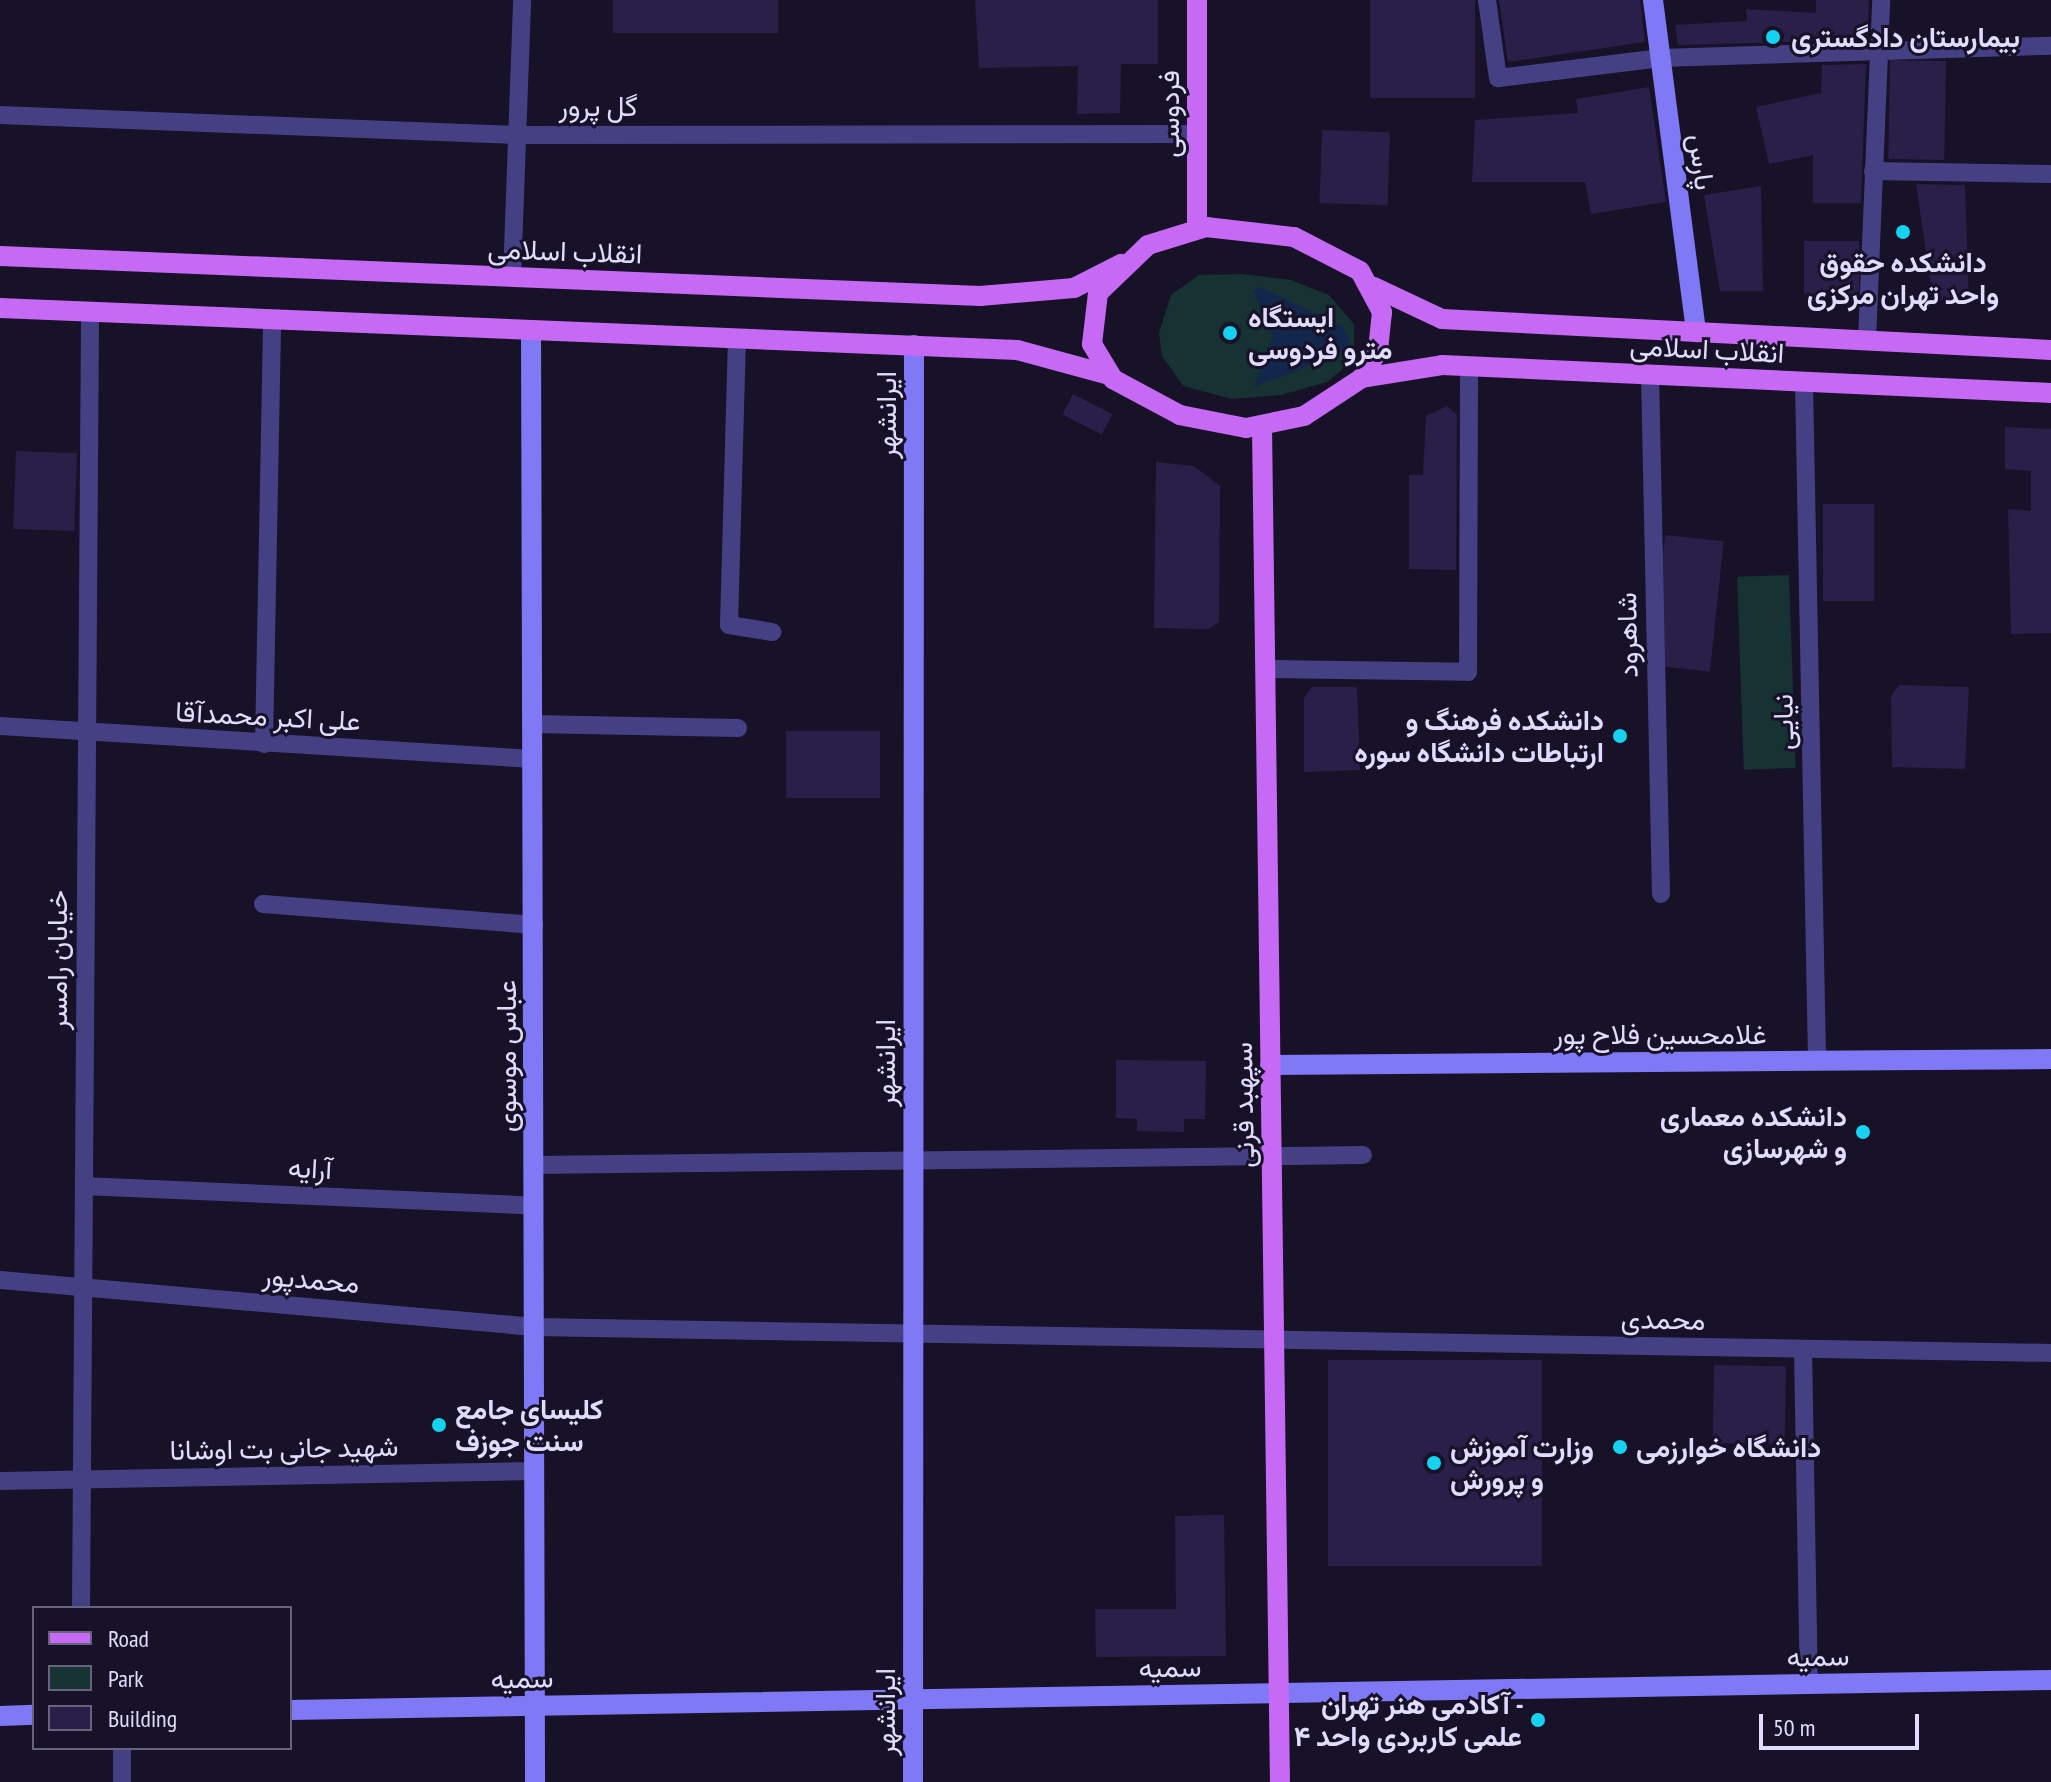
<!DOCTYPE html>
<meta charset="utf-8">
<style>
body{margin:0}
#map{position:relative;width:2051px;height:1782px;overflow:hidden;background:#171228;font-family:"PT Sans Narrow",Vazirmatn,sans-serif}
div>[style]{position:absolute}
[style*='--x']{left:calc(var(--x)*1px);top:calc(var(--y)*1px);width:calc(var(--w)*1px);rotate:calc(var(--a)*1deg)}
.green>*{inset:0;background:#163232;transform-origin:0 0}
.water>*{inset:0;background:#13274c}
.building>*{inset:0;background:#291f48;transform-origin:0 0}
.street>*{height:18px;margin:-9px;padding:0 9px;transform-origin:9px;border-radius:9px;background:#454084}
.secondary>*{height:20px;margin:-10px;padding:0 10px;transform-origin:10px;border-radius:10px;background:#8079f6}
.primary>*{height:20px;margin:-10px;padding:0 10px;transform-origin:10px;border-radius:10px;background:#c66af5}
.dots>*{width:22px;height:22px;translate:-50% -50%;box-sizing:border-box;border:4px solid #171228;border-radius:50%}
span{translate:-50% -50%;white-space:nowrap;text-align:center;line-height:1.15;-webkit-text-stroke:6px #171228;paint-order:stroke}
.poi-label{font-size:28px;color:#e1dcfd;font-weight:700}
.left{translate:0 -50%;text-align:left}
.right{translate:-100% -50%;text-align:right}
.street-label{font-size:28px;color:#e1dcfd}
.legend{position:absolute;left:32px;top:1606px;width:260px;height:144px;box-sizing:border-box;background:#171228;border:2px solid #68637d;margin:0;padding:10px 14px;list-style:none;font-size:24px;color:#e1dcfd}
.legend li{display:flex;align-items:center;gap:16px;height:40px}
.legend b{width:40px;border:2px solid #68637d}
.scale{position:absolute;left:1759px;top:1714px;width:160px;height:36px;box-sizing:border-box;border:4px solid #e1dcfd;border-top:0;padding-left:10px;font-size:24px;line-height:28px;white-space:nowrap;color:#e1dcfd;-webkit-text-stroke:6px #171228;paint-order:stroke}
</style>
<div id="map">
<div class="green">
<div style="clip-path:polygon(1242px 274px,1291px 280px,1329px 295px,1354px 324px,1354px 360px,1327px 382px,1281px 395px,1232px 399px,1183px 386px,1162px 356px,1159px 333px,1171px 295px,1199px 275px)"></div>
<div style="left:1789px;top:575px;width:193px;height:52px;rotate:88deg"></div>
</div>
<div class="water">
<div style="clip-path:polygon(1261px 287px,1343px 327px,1350px 339px,1344px 352px,1254px 387px,1273px 336px,1253px 291px)"></div>
</div>
<div class="building">
<div style="left:613px;top:0;width:165px;height:33px"></div>
<div style="clip-path:polygon(975px 0,1158px 0,1158px 64px,1121px 64px,1120px 113px,1077px 114px,1078px 66px,979px 68px)"></div>
<div style="left:1370px;top:0;width:105px;height:98px"></div>
<div style="clip-path:polygon(1499px 0,1640px 0,1645px 42px,1508px 62px)"></div>
<div style="clip-path:polygon(1816px 0,1869px 0,1867px 40px,1678px 45px,1675px 25px,1747px 21px,1746px 9px,1816px 13px)"></div>
<div style="left:1946px;top:61px;width:99px;height:56px;rotate:91deg"></div>
<div style="clip-path:polygon(1866px 64px,1861px 203px,1813px 203px,1813px 155px,1769px 164px,1756px 107px,1821px 93px,1822px 65px)"></div>
<div style="clip-path:polygon(1649px 87px,1666px 202px,1591px 214px,1585px 182px,1472px 182px,1475px 120px,1578px 113px,1576px 99px)"></div>
<div style="left:1322px;top:130px;width:68px;height:73px;rotate:2deg"></div>
<div style="clip-path:polygon(1916px 184px,1965px 185px,1969px 302px,1933px 300px)"></div>
<div style="clip-path:polygon(1761px 186px,1763px 291px,1720px 291px,1704px 195px)"></div>
<div style="left:1804px;top:241px;width:55px;height:53px"></div>
<div style="left:1073px;top:394px;width:44px;height:23px;rotate:27deg"></div>
<div style="clip-path:polygon(1447px 406px,1457px 415px,1456px 570px,1409px 569px,1409px 475px,1423px 475px,1426px 416px)"></div>
<div style="clip-path:polygon(2005px 427px,2051px 429px,2051px 633px,2011px 634px,2008px 509px,2031px 511px,2031px 471px,2005px 469px)"></div>
<div style="left:16px;top:451px;width:61px;height:78px;rotate:2deg"></div>
<div style="clip-path:polygon(1156px 462px,1194px 466px,1220px 486px,1219px 622px,1209px 629px,1154px 628px)"></div>
<div style="left:1823px;top:504px;width:51px;height:97px"></div>
<div style="left:1665px;top:535px;width:59px;height:131px;rotate:6deg"></div>
<div style="clip-path:polygon(1899px 685px,1969px 687px,1965px 769px,1892px 767px,1891px 696px)"></div>
<div style="clip-path:polygon(1312px 687px,1357px 687px,1360px 770px,1304px 772px,1304px 698px)"></div>
<div style="left:786px;top:731px;width:94px;height:67px"></div>
<div style="clip-path:polygon(1116px 1060px,1206px 1061px,1205px 1119px,1184px 1119px,1184px 1132px,1137px 1131px,1137px 1119px,1116px 1118px)"></div>
<div style="left:1328px;top:1360px;width:214px;height:206px"></div>
<div style="left:1714px;top:1365px;width:72px;height:78px;rotate:1deg"></div>
<div style="clip-path:polygon(1224px 1515px,1226px 1656px,1096px 1657px,1095px 1609px,1176px 1609px,1175px 1516px)"></div>
</div>
<div class="street">
<div style="--x:1487;--y:0;--w:79;--a:82"></div>
<div style="--x:1498;--y:78;--w:164;--a:-7"></div>
<div style="--x:1661;--y:58;--w:390;--a:-1.8"></div>
<div style="--x:0;--y:115;--w:517;--a:2.22"></div>
<div style="--x:517;--y:135;--w:680;--a:-0.08"></div>
<div style="--x:1873;--y:171;--w:178;--a:1"></div>
<div style="--x:512;--y:277;--w:277;--a:-87.9"></div>
<div style="--x:737;--y:338;--w:287;--a:91.6"></div>
<div style="--x:729;--y:625;--w:44;--a:9.2"></div>
<div style="--x:1867;--y:340;--w:340;--a:-87.6"></div>
<div style="--x:1650;--y:374;--w:520;--a:88.79"></div>
<div style="--x:1804;--y:382;--w:679;--a:88.9"></div>
<div style="--x:1265;--y:669;--w:203;--a:0.8"></div>
<div style="--x:1468;--y:672;--w:306;--a:-89.8"></div>
<div style="--x:532;--y:724;--w:206;--a:1.1"></div>
<div style="--x:0;--y:726;--w:534;--a:3.54"></div>
<div style="--x:264;--y:744;--w:423;--a:-88.9"></div>
<div style="--x:263;--y:904;--w:272;--a:4.4"></div>
<div style="--x:534;--y:1165;--w:829;--a:-0.69"></div>
<div style="--x:84;--y:1186;--w:450;--a:2.5"></div>
<div style="--x:0;--y:1280;--w:537;--a:5.02"></div>
<div style="--x:535;--y:1327;--w:1516;--a:0.98"></div>
<div style="--x:1803;--y:1349;--w:335;--a:89"></div>
<div style="--x:0;--y:1481;--w:535;--a:-1.07"></div>
<div style="--x:81;--y:1608;--w:1295;--a:-89.6"></div>
<div style="--x:122;--y:1782;--w:34;--a:-90"></div>
</div>
<div class="secondary">
<div style="--x:1653;--y:0;--w:335;--a:82.6"></div>
<div style="--x:531;--y:330;--w:1452;--a:89.84"></div>
<div style="--x:1270;--y:1065;--w:781;--a:-0.44"></div>
<div style="--x:290;--y:1710;--w:1761;--a:-0.98"></div>
<div style="--x:0;--y:1716;--w:34;--a:-2"></div>
<div style="--x:913;--y:1782;--w:1437;--a:-89.96"></div>
</div>
<div class="primary">
<div style="--x:1206;--y:227;--w:89;--a:6.5"></div>
<div style="--x:1294;--y:237;--w:74;--a:27.3"></div>
<div style="--x:1360;--y:271;--w:47;--a:61.8"></div>
<div style="--x:1382;--y:312;--w:38;--a:96"></div>
<div style="--x:1378;--y:350;--w:32;--a:120"></div>
<div style="--x:1362;--y:378;--w:69;--a:146.8"></div>
<div style="--x:1304;--y:416;--w:59;--a:168.3"></div>
<div style="--x:1246;--y:428;--w:67;--a:-168.9"></div>
<div style="--x:1180;--y:415;--w:76;--a:-151.8"></div>
<div style="--x:1113;--y:379;--w:41;--a:-121"></div>
<div style="--x:1092;--y:344;--w:51;--a:-83.3"></div>
<div style="--x:1098;--y:293;--w:69;--a:-43.8"></div>
<div style="--x:1148;--y:245;--w:61;--a:-17.2"></div>
<div style="--x:1197;--y:228;--w:228;--a:-90"></div>
<div style="--x:0;--y:256;--w:981;--a:2.34"></div>
<div style="--x:980;--y:296;--w:94;--a:-4.9"></div>
<div style="--x:1074;--y:288;--w:53;--a:-27.1"></div>
<div style="--x:1374;--y:287;--w:75;--a:25.2"></div>
<div style="--x:1442;--y:319;--w:610;--a:2.91"></div>
<div style="--x:0;--y:308;--w:1018;--a:2.36"></div>
<div style="--x:1017;--y:350;--w:95;--a:15.2"></div>
<div style="--x:1362;--y:378;--w:81;--a:-9.2"></div>
<div style="--x:1442;--y:365;--w:610;--a:2.63"></div>
<div style="--x:1262;--y:427;--w:1355;--a:89.24"></div>
</div>
<div class="dots">
<div style="left:1773px;top:37px;background:#15d3f0"></div>
<div style="left:1903px;top:232px;background:#15d3f0"></div>
<div style="left:1230px;top:333px;background:#15d3f0"></div>
<div style="left:1620px;top:736px;background:#15d3f0"></div>
<div style="left:1863px;top:1132px;background:#15d3f0"></div>
<div style="left:439px;top:1425px;background:#15d3f0"></div>
<div style="left:1620px;top:1447px;background:#15d3f0"></div>
<div style="left:1434px;top:1463px;background:#15d3f0"></div>
<div style="left:1538px;top:1720px;background:#15d3f0"></div>
</div>
<div class="poi-label">
<span class="left" style="left:1791px;top:37px">بیمارستان دادگستری</span>
<span style="left:1903px;top:278px">دانشکده حقوق<br>واحد تهران مرکزی</span>
<span class="left" style="left:1248px;top:333px">ایستگاه<br>مترو فردوسی</span>
<span class="right" style="left:1604px;top:736px">دانشکده فرهنگ و<br>ارتباطات دانشگاه سوره</span>
<span class="right" style="left:1847px;top:1132px">دانشکده معماری<br>و شهرسازی</span>
<span class="left" style="left:455px;top:1425px">کلیسای جامع<br>سنت جوزف</span>
<span class="left" style="left:1450px;top:1463px">وزارت آموزش<br>و پرورش</span>
<span class="left" style="left:1636px;top:1447px">دانشگاه خوارزمی</span>
<span class="right" style="left:1522px;top:1720px">آکادمی هنر تهران -<br>علمی کاربردی واحد ۴</span>
</div>
<div class="street-label">
<span style="left:598px;top:106px">گل پرور</span>
<span style="left:1169px;top:114px;rotate:-90deg">فردوسی</span>
<span style="left:1702px;top:162px;rotate:83deg">پارس</span>
<span style="left:565px;top:251px;rotate:2deg">انقلاب اسلامی</span>
<span style="left:1707px;top:349px;rotate:3deg">انقلاب اسلامی</span>
<span style="left:886px;top:415px;rotate:-90deg">ایرانشهر</span>
<span style="left:1627px;top:635px;rotate:-91deg">شاهرود</span>
<span style="left:268px;top:716px;rotate:3deg">علی اکبر محمدآقا</span>
<span style="left:1783px;top:722px;rotate:-91deg">نیایی</span>
<span style="left:57px;top:960px;rotate:-90deg">خیابان رامسر</span>
<span style="left:1660px;top:1034px">غلامحسین فلاح‌ پور</span>
<span style="left:506px;top:1056px;rotate:-90deg">عباس موسوی</span>
<span style="left:885px;top:1063px;rotate:-90deg">ایرانشهر</span>
<span style="left:1243px;top:1105px;rotate:-91deg">سپهبد قرنی</span>
<span style="left:310px;top:1168px;rotate:3deg">آرایه</span>
<span style="left:311px;top:1279px;rotate:5deg">محمدپور</span>
<span style="left:1663px;top:1319px;rotate:1deg">محمدی</span>
<span style="left:284px;top:1448px;rotate:-1deg">شهید جانی بت اوشانا</span>
<span style="left:1818px;top:1656px;rotate:-1deg">سمیه</span>
<span style="left:1170px;top:1667px;rotate:-1deg">سمیه</span>
<span style="left:522px;top:1678px;rotate:-1deg">سمیه</span>
<span style="left:885px;top:1712px;rotate:-90deg">ایرانشهر</span>
</div>
<ul class="legend">
<li><b style="height:10px;background:#c66af5"></b>Road</li>
<li><b style="height:22px;background:#163232"></b>Park</li>
<li><b style="height:22px;background:#291f48"></b>Building</li>
</ul>
<div class="scale">50 m</div>
</div>
